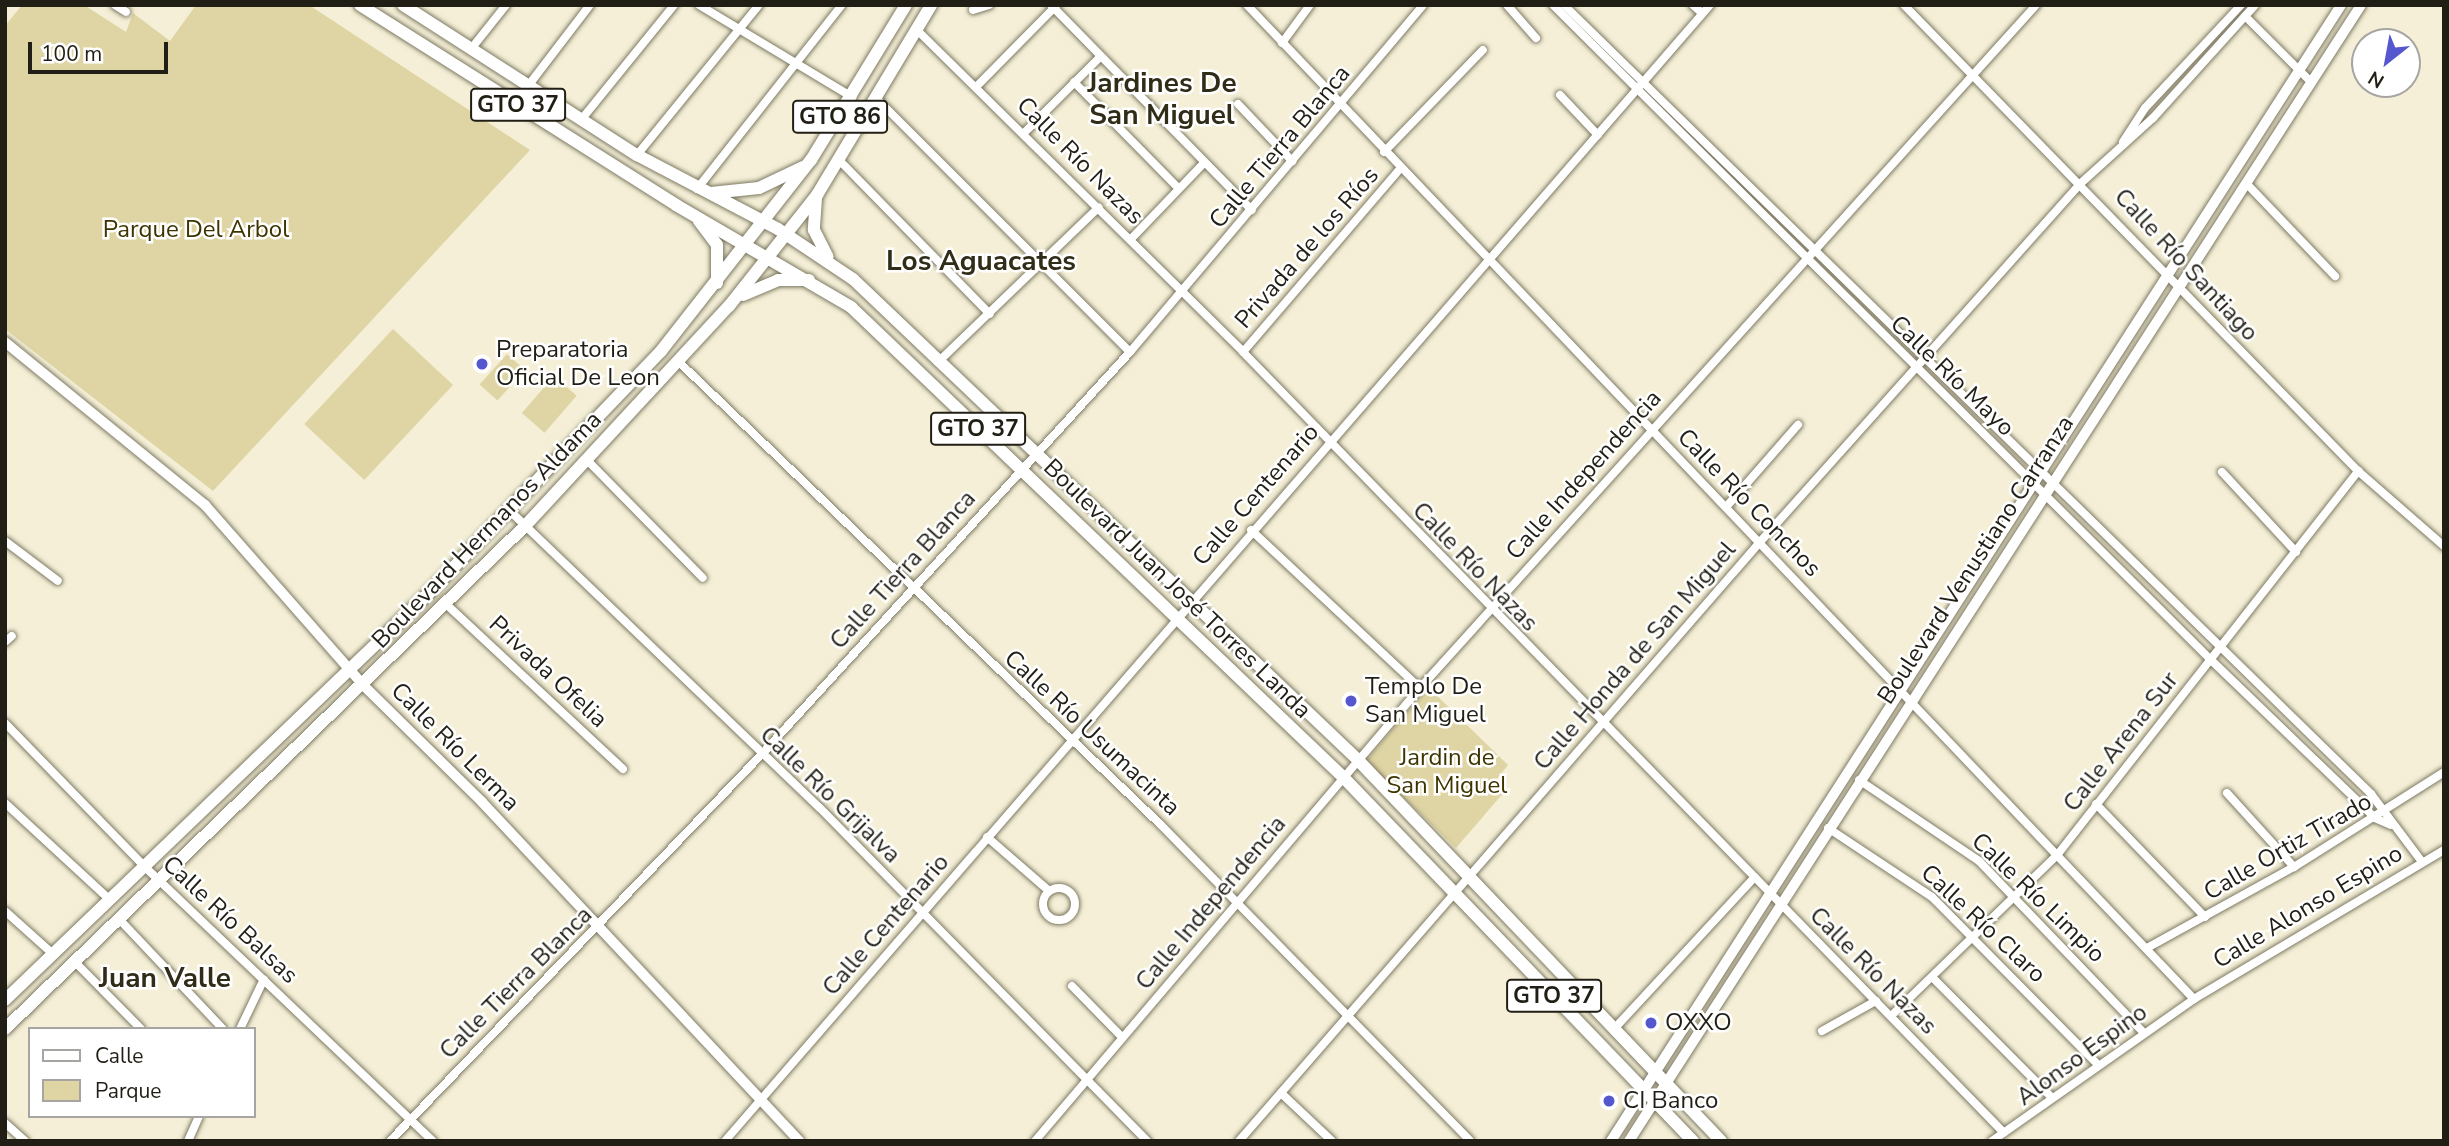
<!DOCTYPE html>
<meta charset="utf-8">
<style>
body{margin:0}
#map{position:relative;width:2449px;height:1146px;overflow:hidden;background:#f4efd6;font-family:"Nunito Sans",sans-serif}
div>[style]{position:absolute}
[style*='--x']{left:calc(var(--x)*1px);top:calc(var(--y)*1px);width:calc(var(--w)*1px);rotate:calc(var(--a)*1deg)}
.green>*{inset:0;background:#dfd5a4;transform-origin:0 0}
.roads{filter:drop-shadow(0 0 2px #7f7a64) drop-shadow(0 0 2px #7f7a64)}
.minor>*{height:8px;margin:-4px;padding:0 4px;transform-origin:4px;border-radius:4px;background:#fff}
.minor>.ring{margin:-4px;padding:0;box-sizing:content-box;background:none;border:8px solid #fff;border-radius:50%}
.tertiary>*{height:10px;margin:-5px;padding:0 5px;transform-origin:5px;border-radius:5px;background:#fff}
.secondary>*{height:10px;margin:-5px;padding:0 5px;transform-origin:5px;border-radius:5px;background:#fff}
.primary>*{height:12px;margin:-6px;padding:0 6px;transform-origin:6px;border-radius:6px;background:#fff}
.dots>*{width:19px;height:19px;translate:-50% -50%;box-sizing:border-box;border:4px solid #fff;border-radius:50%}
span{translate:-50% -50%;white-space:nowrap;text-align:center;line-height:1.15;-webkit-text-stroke:5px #fff;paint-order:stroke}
.shield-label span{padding:2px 5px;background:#fff;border:2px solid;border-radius:5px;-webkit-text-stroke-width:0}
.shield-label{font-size:23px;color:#201e15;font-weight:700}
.street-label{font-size:24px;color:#201e15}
.park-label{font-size:24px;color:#3e3400}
.poi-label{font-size:24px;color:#201e15}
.left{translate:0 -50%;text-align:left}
.quarter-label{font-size:28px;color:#302c18;font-weight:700}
.frame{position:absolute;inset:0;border:7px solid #201e15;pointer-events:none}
.legend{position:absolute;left:28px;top:1027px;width:228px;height:91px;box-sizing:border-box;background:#fff;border:2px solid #a6a5a1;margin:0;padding:9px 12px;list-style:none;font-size:21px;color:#201e15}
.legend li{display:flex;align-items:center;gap:14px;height:35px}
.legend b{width:35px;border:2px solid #a6a5a1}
.north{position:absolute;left:2351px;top:28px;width:70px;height:70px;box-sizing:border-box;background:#fff;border:2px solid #a6a5a1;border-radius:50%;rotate:211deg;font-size:19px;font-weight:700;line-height:28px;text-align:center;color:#201e15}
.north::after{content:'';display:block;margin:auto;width:24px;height:32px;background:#5557ce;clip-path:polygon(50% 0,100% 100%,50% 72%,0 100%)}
.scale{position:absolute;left:28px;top:42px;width:140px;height:32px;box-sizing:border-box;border:4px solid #201e15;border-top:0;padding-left:9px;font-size:21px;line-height:24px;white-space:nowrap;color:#201e15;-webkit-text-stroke:5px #fff;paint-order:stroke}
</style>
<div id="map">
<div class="green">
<div style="clip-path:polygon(22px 5px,84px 5px,126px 32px,133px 13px,170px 41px,196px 5px,309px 5px,530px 150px,213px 491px,5px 329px,5px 26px)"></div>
<div style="left:393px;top:329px;width:82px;height:130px;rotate:43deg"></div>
<div style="left:507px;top:354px;width:24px;height:41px;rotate:42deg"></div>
<div style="left:554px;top:376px;width:30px;height:49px;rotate:41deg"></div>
<div style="clip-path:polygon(1428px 687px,1508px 765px,1495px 781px,1505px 791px,1456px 848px,1366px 761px)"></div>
</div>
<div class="roads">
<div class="minor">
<div style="--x:115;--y:5;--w:13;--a:32"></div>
<div style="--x:699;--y:5;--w:179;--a:31"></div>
<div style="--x:1051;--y:5;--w:287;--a:45.6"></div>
<div style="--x:1247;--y:5;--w:1373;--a:46.39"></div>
<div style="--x:1507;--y:5;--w:44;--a:48.7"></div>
<div style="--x:1553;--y:5;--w:927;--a:44.87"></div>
<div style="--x:2210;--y:659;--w:229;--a:43.9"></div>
<div style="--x:2375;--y:818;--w:17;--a:24"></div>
<div style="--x:1564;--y:5;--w:1129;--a:44.35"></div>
<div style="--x:2371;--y:794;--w:85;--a:53.1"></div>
<div style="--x:1693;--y:5;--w:12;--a:42"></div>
<div style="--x:1904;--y:5;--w:651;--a:45.75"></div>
<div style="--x:2358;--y:471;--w:114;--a:41.1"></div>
<div style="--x:973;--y:10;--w:17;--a:-17"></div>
<div style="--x:2245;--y:16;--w:93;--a:45"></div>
<div style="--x:917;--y:30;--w:458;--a:44.6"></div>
<div style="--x:1243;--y:352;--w:1090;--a:45.74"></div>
<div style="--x:1282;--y:43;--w:47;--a:-53.6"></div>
<div style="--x:471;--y:49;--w:56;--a:-51.5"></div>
<div style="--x:1074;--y:82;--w:148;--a:45.5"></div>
<div style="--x:528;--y:86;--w:102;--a:-52.6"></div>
<div style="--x:977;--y:86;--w:112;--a:-45.4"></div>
<div style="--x:1560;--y:95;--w:55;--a:46.5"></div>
<div style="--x:876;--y:98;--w:359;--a:45"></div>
<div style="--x:1238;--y:104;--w:79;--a:46.5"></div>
<div style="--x:581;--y:120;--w:148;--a:-51"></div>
<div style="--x:1025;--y:132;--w:105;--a:-45"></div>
<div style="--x:2123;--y:142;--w:40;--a:-57.1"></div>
<div style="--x:2145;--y:108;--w:141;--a:-47"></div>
<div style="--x:1384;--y:152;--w:142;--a:-45.9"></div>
<div style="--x:637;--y:155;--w:193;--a:-50.9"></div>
<div style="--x:840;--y:161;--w:214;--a:45.6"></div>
<div style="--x:2246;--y:183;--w:129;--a:46.3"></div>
<div style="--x:697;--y:189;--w:234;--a:-51.8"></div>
<div style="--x:1131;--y:239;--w:105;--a:-46.2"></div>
<div style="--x:1243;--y:352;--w:241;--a:-49.4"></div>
<div style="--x:679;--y:362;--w:667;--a:43.85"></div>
<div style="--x:1160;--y:824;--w:443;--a:45.6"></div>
<div style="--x:938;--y:362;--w:223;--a:-43.9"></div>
<div style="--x:587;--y:460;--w:165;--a:45.5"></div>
<div style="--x:2222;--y:472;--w:109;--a:47.2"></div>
<div style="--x:1727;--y:506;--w:108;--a:-48.8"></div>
<div style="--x:510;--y:511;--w:429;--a:43.8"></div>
<div style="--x:820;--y:808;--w:467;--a:45.5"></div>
<div style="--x:1251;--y:530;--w:231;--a:43.1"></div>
<div style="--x:5;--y:541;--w:66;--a:37"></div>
<div style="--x:446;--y:604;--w:242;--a:43"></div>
<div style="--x:5;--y:642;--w:9;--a:-41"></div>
<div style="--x:5;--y:723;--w:201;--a:45.8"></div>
<div style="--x:145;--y:867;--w:398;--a:43.6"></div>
<div style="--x:1859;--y:780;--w:145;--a:34"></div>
<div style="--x:1979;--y:861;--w:238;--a:46.2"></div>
<div style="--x:2227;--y:793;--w:100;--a:47.8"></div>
<div style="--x:5;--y:803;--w:143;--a:42.7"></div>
<div style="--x:2096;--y:804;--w:157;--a:46"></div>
<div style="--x:1828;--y:828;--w:125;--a:33.6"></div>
<div style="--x:1932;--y:897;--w:235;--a:45.3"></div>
<div style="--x:987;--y:837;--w:81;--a:41"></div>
<div class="ring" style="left:1043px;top:888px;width:24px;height:24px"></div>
<div style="--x:5;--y:911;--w:64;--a:41.9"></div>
<div style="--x:119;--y:919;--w:151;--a:46.6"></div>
<div style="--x:2147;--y:948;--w:168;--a:-28.9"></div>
<div style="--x:2294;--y:867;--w:178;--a:-32.3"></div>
<div style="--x:75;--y:962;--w:94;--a:45.4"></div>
<div style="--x:1932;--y:977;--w:169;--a:45.2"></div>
<div style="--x:1072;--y:986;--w:71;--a:45.6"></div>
<div style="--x:1891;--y:1016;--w:233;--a:-44.1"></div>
<div style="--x:2058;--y:854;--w:487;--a:-51.9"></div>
<div style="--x:240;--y:1029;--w:55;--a:-64.4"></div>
<div style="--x:1614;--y:1029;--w:207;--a:-47.2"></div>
<div style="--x:1822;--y:1031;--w:62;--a:-29.1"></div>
<div style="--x:1281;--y:1093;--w:70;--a:43.3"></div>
<div style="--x:5;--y:1123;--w:27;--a:42"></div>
<div style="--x:188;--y:1141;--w:27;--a:-66"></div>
<div style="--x:390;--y:1141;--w:537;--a:-46.13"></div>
<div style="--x:762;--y:754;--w:545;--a:-47.53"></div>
<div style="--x:1130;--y:352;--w:454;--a:-49.8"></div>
<div style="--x:725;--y:1141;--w:1504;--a:-49.07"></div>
<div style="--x:1035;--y:1141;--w:595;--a:-49.64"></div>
<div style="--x:1420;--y:688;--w:920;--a:-47.95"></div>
<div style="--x:1239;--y:1141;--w:794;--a:-48.98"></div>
<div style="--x:1760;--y:542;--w:482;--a:-48.2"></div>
<div style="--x:2081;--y:183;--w:97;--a:-42.1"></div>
<div style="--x:2153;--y:118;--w:152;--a:-47.9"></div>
<div style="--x:1992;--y:1141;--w:247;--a:-35.1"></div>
<div style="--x:2194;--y:999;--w:291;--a:-30.8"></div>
</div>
<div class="tertiary">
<div style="--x:5;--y:342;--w:258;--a:39.2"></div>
<div style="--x:205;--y:505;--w:240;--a:48.7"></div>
<div style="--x:363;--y:685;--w:167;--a:44.5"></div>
<div style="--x:482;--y:802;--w:464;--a:46.9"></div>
</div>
<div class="secondary">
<div style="--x:1611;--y:1141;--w:1350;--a:-57.27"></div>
<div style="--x:1629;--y:1141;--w:1351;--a:-57.2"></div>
</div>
<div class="primary">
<div style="--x:360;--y:5;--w:374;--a:32.3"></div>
<div style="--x:676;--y:205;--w:203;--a:30.2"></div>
<div style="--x:851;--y:307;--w:682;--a:43.69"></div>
<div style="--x:1344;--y:778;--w:504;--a:46.13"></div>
<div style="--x:403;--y:5;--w:278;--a:32.7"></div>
<div style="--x:637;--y:155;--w:159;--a:27.7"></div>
<div style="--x:778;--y:229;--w:90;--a:33.7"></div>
<div style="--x:853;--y:279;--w:696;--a:43.6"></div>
<div style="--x:1357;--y:759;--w:528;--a:46.38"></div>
<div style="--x:711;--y:193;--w:48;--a:-5.9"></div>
<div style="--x:759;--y:188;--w:49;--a:-25.5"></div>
<div style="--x:816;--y:198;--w:32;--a:94"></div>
<div style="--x:814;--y:230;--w:30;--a:63"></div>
<div style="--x:699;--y:221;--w:30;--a:53"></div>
<div style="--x:717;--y:245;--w:38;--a:90"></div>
<div style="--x:743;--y:295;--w:38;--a:-23"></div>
<div style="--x:778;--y:280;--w:31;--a:0"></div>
<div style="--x:5;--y:1000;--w:588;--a:-43.83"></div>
<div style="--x:429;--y:593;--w:335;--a:-46.2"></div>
<div style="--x:661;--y:351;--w:243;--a:-51.9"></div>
<div style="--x:811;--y:160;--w:182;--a:-58.5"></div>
<div style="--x:5;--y:1029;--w:723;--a:-44.05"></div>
<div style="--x:525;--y:526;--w:300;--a:-47.2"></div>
<div style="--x:729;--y:306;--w:142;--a:-51.6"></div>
<div style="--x:817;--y:195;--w:222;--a:-59"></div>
</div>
</div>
<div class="dots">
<div style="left:482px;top:364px;background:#5557ce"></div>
<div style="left:1351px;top:701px;background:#5557ce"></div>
<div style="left:1651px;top:1023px;background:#5557ce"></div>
<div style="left:1609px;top:1101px;background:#5557ce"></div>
</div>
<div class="shield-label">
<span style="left:518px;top:105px">GTO 37</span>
<span style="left:840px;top:117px">GTO 86</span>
<span style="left:978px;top:429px">GTO 37</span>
<span style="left:1554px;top:996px">GTO 37</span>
</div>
<div class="street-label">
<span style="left:1280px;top:147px;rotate:-50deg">Calle Tierra Blanca</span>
<span style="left:1080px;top:161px;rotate:45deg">Calle Río Nazas</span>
<span style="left:1307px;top:248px;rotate:-49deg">Privada de los Ríos</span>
<span style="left:2186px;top:265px;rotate:47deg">Calle Río Santiago</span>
<span style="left:1952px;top:376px;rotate:44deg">Calle Río Mayo</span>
<span style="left:1584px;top:475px;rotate:-48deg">Calle Independencia</span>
<span style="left:1256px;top:495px;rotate:-49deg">Calle Centenario</span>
<span style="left:1749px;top:503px;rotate:46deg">Calle Río Conchos</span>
<span style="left:487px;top:530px;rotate:-46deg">Boulevard Hermanos Aldama</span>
<span style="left:1976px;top:560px;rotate:-57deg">Boulevard Venustiano Carranza</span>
<span style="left:1475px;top:567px;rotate:46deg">Calle Río Nazas</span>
<span style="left:903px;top:570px;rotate:-48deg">Calle Tierra Blanca</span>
<span style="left:1177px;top:589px;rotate:44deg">Boulevard Juan José Torres Landa</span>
<span style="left:1635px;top:656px;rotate:-49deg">Calle Honda de San Miguel</span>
<span style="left:548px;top:672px;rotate:43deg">Privada Ofelia</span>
<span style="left:1092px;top:733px;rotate:43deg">Calle Río Usumacinta</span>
<span style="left:2121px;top:742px;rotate:-52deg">Calle Arena Sur</span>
<span style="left:455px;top:747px;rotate:45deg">Calle Río Lerma</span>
<span style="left:830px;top:795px;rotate:44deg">Calle Río Grijalva</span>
<span style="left:2288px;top:847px;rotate:-30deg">Calle Ortiz Tirado</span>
<span style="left:2038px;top:898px;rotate:44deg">Calle Río Limpio</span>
<span style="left:1211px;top:903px;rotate:-50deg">Calle Independencia</span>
<span style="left:2308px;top:907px;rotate:-31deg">Calle Alonso Espino</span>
<span style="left:230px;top:920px;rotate:43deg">Calle Río Balsas</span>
<span style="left:1983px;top:924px;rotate:43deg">Calle Río Claro</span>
<span style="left:886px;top:925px;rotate:-49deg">Calle Centenario</span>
<span style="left:1873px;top:971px;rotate:45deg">Calle Río Nazas</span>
<span style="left:516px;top:983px;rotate:-45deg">Calle Tierra Blanca</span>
<span style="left:2082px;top:1055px;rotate:-36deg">Alonso Espino</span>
</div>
<div class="park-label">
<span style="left:196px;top:230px">Parque Del Arbol</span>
<span style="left:1447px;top:772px">Jardin de<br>San Miguel</span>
</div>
<div class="poi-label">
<span class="left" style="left:496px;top:364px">Preparatoria<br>Oficial De Leon</span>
<span class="left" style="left:1365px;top:701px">Templo De<br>San Miguel</span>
<span class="left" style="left:1665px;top:1023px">OXXO</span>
<span class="left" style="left:1623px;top:1101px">CI Banco</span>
</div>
<div class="quarter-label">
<span style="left:1162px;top:99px">Jardines De<br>San Miguel</span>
<span style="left:981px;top:261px">Los Aguacates</span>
<span style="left:165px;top:978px">Juan Valle</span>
</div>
<div class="frame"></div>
<ul class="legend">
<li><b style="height:9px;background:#fff"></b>Calle</li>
<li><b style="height:19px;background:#dfd5a4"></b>Parque</li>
</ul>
<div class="north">N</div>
<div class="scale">100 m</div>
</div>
